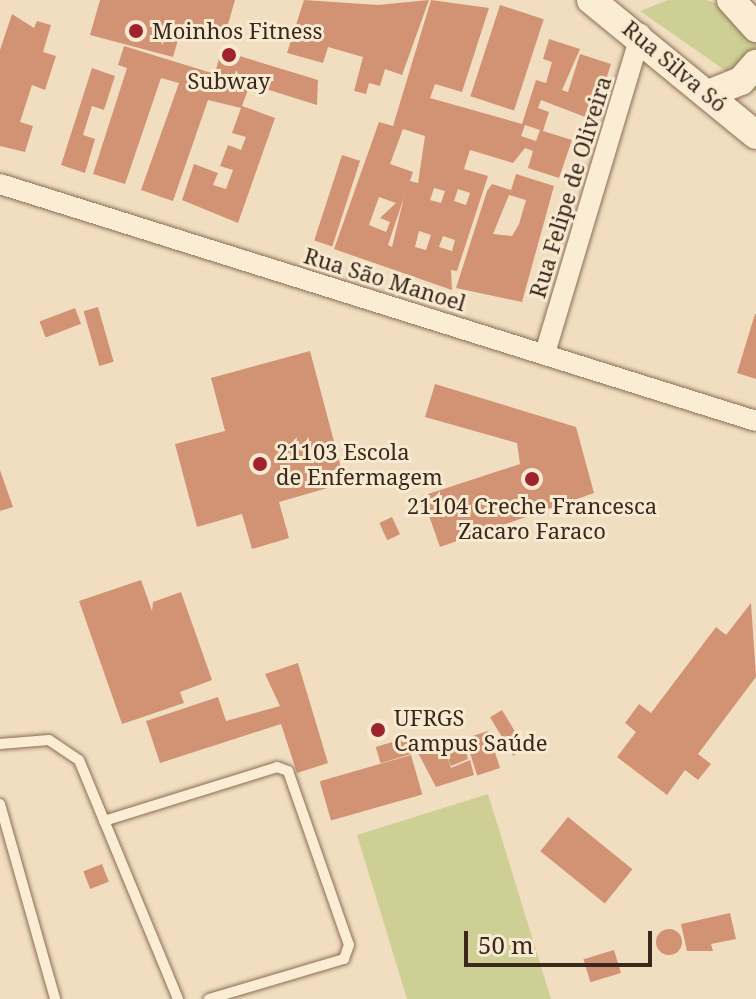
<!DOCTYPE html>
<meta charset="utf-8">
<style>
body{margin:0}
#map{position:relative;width:756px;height:999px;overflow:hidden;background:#f1dec1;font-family:"Noto Serif",serif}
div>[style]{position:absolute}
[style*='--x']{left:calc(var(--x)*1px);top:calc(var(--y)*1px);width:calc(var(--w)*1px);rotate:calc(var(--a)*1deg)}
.green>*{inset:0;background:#cecf94}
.building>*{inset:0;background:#d19374;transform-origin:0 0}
.round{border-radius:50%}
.roads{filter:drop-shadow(0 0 2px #8b6e57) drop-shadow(0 0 2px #8b6e57)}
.service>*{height:10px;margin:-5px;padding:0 5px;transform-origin:5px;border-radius:5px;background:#fbecd4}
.minor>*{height:20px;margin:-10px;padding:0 10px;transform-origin:10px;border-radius:10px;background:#fbecd4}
.secondary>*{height:28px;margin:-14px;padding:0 14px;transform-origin:14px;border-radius:14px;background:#fbecd4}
.dots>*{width:22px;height:22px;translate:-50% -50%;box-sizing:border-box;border:4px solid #f8e9d1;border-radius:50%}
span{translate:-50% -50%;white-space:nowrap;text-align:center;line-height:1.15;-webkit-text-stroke:6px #f8e9d1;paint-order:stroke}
.poi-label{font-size:22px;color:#3a281c}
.left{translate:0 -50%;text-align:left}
.street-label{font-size:22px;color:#3a281c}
.scale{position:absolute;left:464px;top:931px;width:188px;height:36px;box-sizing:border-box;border:4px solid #3a281c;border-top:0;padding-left:10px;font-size:24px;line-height:28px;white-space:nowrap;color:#3a281c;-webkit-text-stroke:6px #f8e9d1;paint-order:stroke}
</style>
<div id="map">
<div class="green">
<div style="clip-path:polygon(668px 0,706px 0,756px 15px,756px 92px,640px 11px)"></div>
<div style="clip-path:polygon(488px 794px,551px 999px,407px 999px,357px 835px)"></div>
</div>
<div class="building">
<div style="clip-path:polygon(100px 0,235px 0,224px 38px,182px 26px,173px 57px,90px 35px)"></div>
<div style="clip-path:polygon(304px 0,378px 5px,429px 0,402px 75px,385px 69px,380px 86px,369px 83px,366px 94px,354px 91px,363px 57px,328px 47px,323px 63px,287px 53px)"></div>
<div style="clip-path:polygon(evenodd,431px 0,489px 8px,462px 92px,435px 84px,430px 98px,522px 124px,536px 80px,546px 83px,552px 62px,543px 59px,549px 39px,580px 49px,562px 90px,568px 92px,580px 54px,611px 64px,593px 120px,541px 100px,538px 108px,549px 112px,543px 131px,572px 140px,559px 178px,528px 168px,533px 151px,525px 148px,513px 163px,470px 150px,464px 169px,488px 176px,457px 271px,451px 270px,452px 290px,334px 249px,379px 122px,393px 126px,431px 0,525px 125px,540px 130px,536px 141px,521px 136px,525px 125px,431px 0,403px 129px,425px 136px,418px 183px,410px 181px,413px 172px,390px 164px,403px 129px,431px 0,434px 188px,445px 191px,441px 203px,430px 200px,434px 188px,431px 0,458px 189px,470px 193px,466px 205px,454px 201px,458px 189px,431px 0,379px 197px,396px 203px,380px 218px,390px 222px,386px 232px,369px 225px,379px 197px,431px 0,404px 197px,392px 247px,388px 245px,404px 197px,431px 0,419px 231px,431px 235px,426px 250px,415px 247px,419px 231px,431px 0,443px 236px,455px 240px,452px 251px,439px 247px,443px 236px)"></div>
<div style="left:500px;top:5px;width:46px;height:96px;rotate:18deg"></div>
<div style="clip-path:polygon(12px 14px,34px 28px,37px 21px,51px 25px,43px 52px,56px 56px,45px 90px,32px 85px,20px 122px,33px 126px,25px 152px,0 146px,0 50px)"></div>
<div style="clip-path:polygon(124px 46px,215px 74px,219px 58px,231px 61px,233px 54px,318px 80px,317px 105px,250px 84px,242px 106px,275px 118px,238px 223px,182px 200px,194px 164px,218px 173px,213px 185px,226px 189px,233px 170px,220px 166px,228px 145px,241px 150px,246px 137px,232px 133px,241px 108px,208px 100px,173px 201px,141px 190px,179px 83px,161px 78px,125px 184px,93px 174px,127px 68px,118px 65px)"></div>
<div style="clip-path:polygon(92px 68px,115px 76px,104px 110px,92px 106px,83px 135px,95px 139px,85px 173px,61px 165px)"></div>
<div style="left:342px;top:155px;width:19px;height:90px;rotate:18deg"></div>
<div style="clip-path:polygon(evenodd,516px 174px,554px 186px,522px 302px,456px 288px,487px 191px,492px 184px,511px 190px,516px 174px,509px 195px,526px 200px,519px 224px,512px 236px,493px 234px,509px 195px)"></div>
<div style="left:98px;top:307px;width:57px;height:15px;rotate:74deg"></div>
<div style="left:75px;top:308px;width:17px;height:38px;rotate:69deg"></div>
<div style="clip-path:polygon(755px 314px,756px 314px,756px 379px,737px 373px)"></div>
<div style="clip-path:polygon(310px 351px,345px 483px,279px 502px,289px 538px,252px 549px,242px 514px,197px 527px,175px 444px,225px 431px,211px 378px)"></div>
<div style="clip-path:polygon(435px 384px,576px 427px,594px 493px,440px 547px,422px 496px,520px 464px,517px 443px,425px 417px)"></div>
<div style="clip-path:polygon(0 470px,13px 507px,0 511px)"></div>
<div style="left:392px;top:517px;width:19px;height:14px;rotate:65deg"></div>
<div style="clip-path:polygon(141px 580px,152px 611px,153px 602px,181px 592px,212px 680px,180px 692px,184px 703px,122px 724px,79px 601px)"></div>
<div style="clip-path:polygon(751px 603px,756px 677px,698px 754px,711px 764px,698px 780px,685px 770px,667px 795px,617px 757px,636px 732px,625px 723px,639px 704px,651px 713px,716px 627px,726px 635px)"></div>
<div style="clip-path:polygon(298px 663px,328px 763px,297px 773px,281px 724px,160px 763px,146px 721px,218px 697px,226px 721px,280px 706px,265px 674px)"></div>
<div style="left:502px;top:710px;width:45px;height:14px;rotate:59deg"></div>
<div style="left:488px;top:731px;width:39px;height:24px;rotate:72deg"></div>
<div style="left:412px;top:736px;width:17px;height:38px;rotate:73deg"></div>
<div style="clip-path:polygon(462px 738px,468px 759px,451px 766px,446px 753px,451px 768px,470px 760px,474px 775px,436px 787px,418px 753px)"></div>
<div style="left:411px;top:755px;width:41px;height:95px;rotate:74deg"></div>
<div style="left:568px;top:817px;width:83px;height:44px;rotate:39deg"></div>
<div style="left:102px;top:864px;width:19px;height:20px;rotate:69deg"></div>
<div style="clip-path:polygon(730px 913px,736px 939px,711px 944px,713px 951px,687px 951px,681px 924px)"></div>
<div class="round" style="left:656px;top:929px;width:26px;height:26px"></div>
<div style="left:614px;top:950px;width:24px;height:32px;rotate:73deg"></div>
</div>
<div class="roads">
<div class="service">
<div style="--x:0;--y:744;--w:49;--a:-4.7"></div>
<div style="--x:49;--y:740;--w:36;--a:34"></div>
<div style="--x:79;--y:760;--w:259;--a:67.5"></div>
<div style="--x:0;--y:804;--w:203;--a:74.2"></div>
<div style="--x:104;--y:821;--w:181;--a:-17.3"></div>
<div style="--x:277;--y:767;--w:12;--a:20"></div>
<div style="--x:288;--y:771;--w:184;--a:70.7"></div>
<div style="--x:349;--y:945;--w:15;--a:110"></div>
<div style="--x:344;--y:959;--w:141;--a:163.5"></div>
</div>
<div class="minor">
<div style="--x:0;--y:184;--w:792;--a:17.41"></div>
<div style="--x:545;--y:353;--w:333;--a:-73.3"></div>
</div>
<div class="secondary">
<div style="--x:591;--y:0;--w:213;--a:39.3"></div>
<div style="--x:731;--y:0;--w:38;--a:48"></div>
<div style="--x:711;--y:93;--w:32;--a:-22"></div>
<div style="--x:741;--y:81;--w:23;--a:-49"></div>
</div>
</div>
<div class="dots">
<div style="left:136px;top:31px;background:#9e232f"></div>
<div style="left:229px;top:55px;background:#9e232f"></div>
<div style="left:260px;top:464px;background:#9e232f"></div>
<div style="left:532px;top:479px;background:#9e232f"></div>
<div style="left:378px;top:730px;background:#9e232f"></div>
</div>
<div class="poi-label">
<span class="left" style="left:152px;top:31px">Moinhos Fitness</span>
<span style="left:229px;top:81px">Subway</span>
<span class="left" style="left:276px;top:464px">21103 Escola<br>de Enfermagem</span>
<span style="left:532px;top:518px">21104 Creche Francesca<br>Zacaro Faraco</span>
<span class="left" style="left:394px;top:730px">UFRGS<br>Campus Saúde</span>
</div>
<div class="street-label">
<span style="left:675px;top:66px;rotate:40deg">Rua Silva Só</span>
<span style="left:570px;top:187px;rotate:-73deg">Rua Felipe de Oliveira</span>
<span style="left:385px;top:279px;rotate:17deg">Rua São Manoel</span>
</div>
<div class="scale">50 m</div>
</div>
